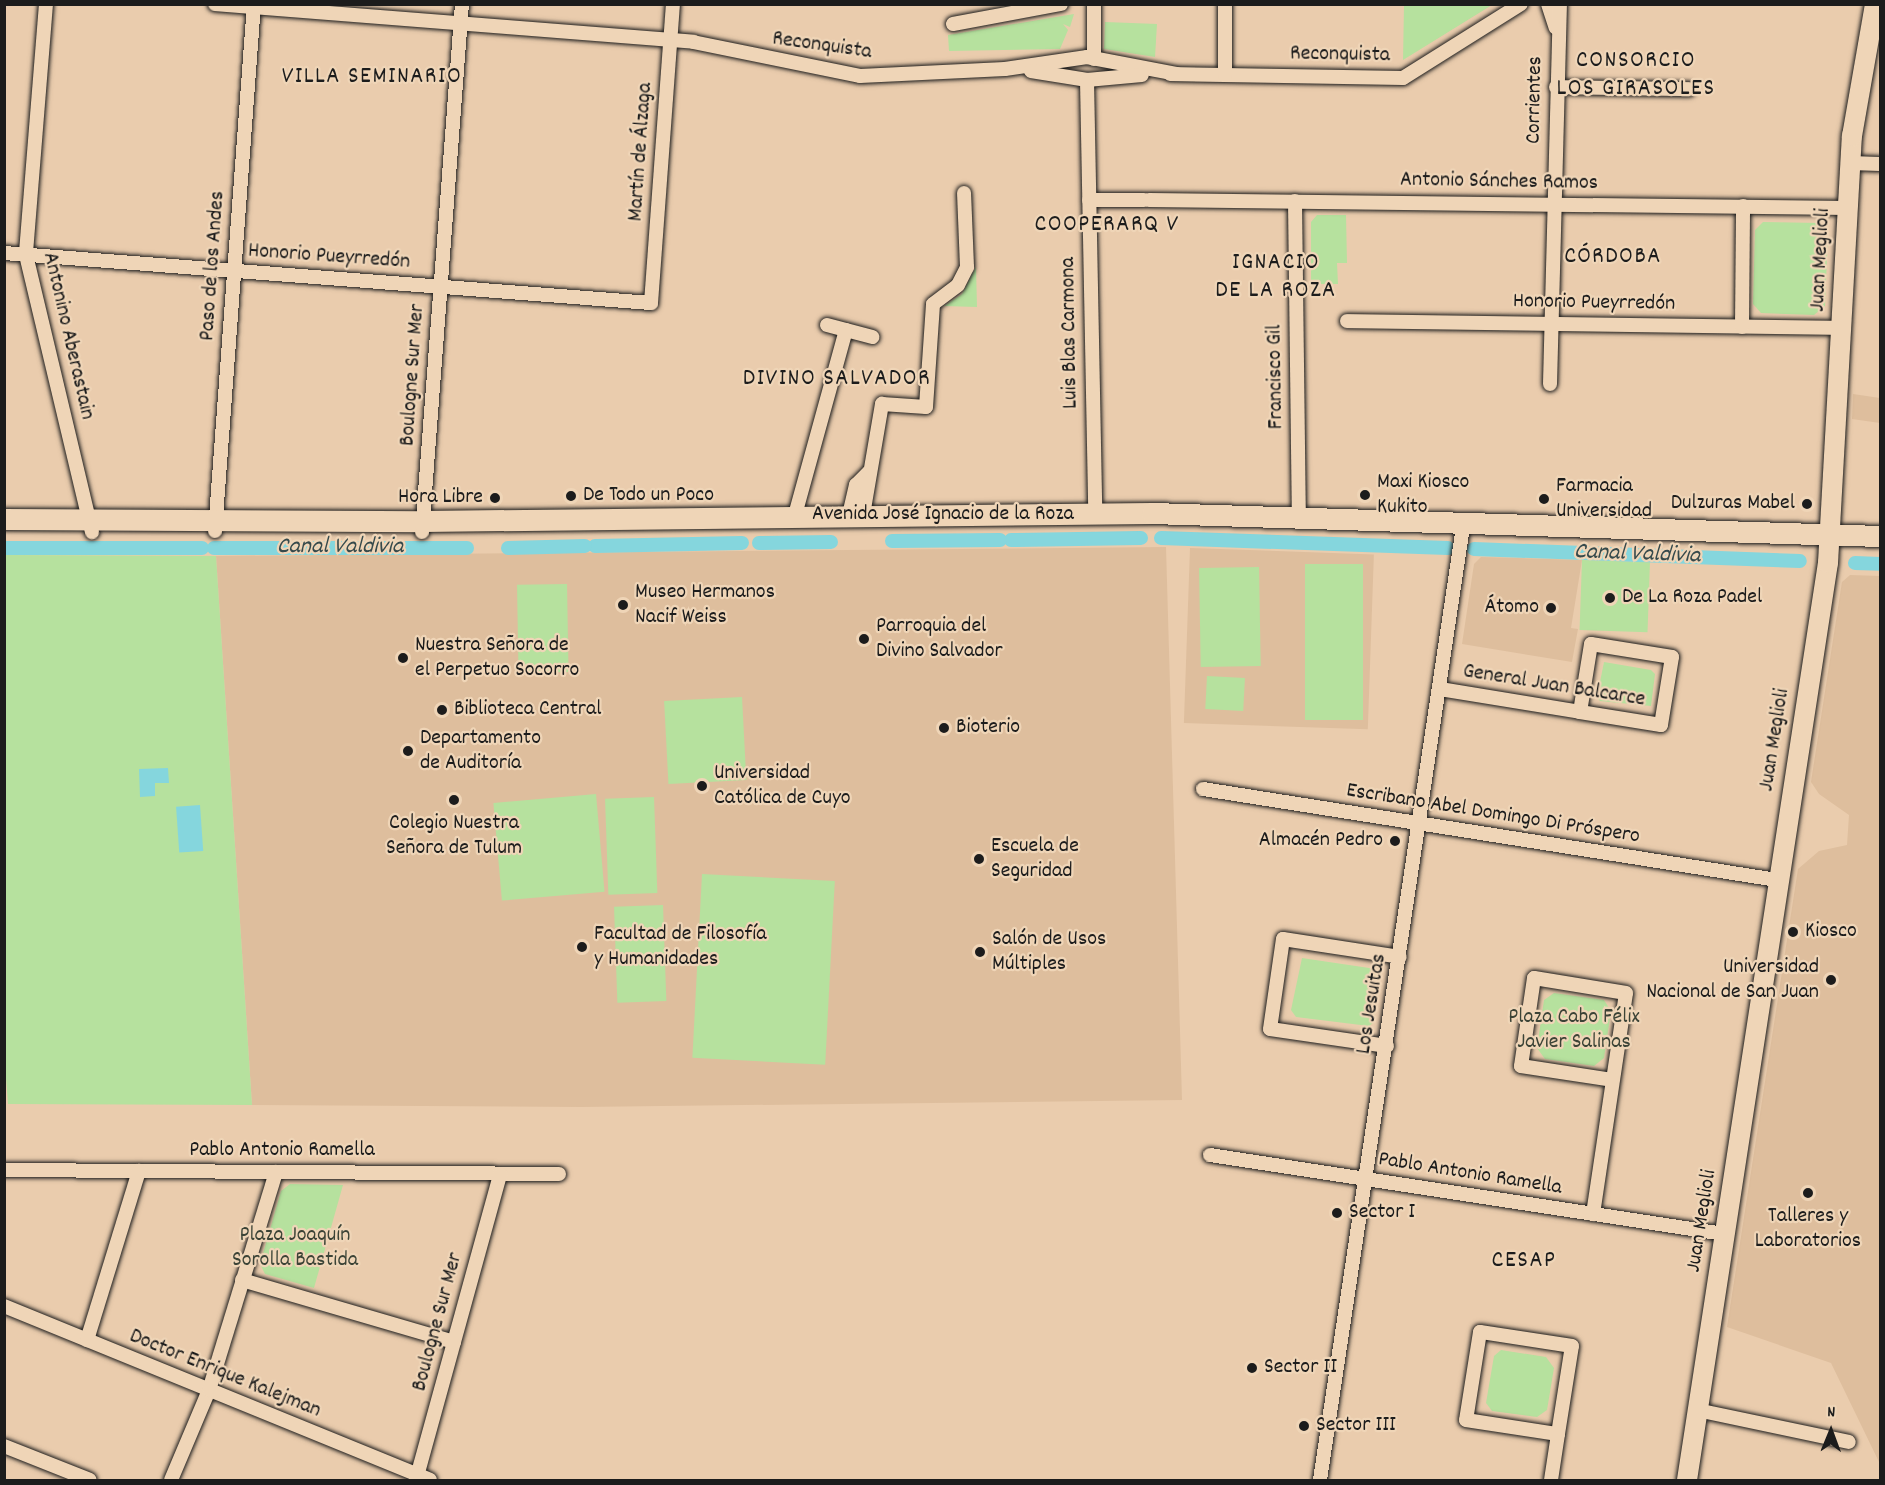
<!DOCTYPE html>
<meta charset="utf-8">
<style>
body{margin:0}
#map{position:relative;width:1885px;height:1485px;overflow:hidden;background:#eaccad;font-family:Dekko,sans-serif}
div>[style]{position:absolute}
[style*='--x']{left:calc(var(--x)*1px);top:calc(var(--y)*1px);width:calc(var(--w)*1px);rotate:calc(var(--a)*1deg)}
.built>*{inset:0;background:#debe9d;transform-origin:0 0}
.green>*{inset:0;background:#b6e19e;transform-origin:0 0}
.water>*{inset:0;background:#85d6dd;transform-origin:0 0}
.canal>*{height:14px;margin:-7px;padding:0 7px;transform-origin:7px;border-radius:7px;background:#85d6dd}
.roads{filter:drop-shadow(0 0 2px #1c1c1c) drop-shadow(0 0 2px #1c1c1c)}
.street>*{height:14px;margin:-7px;padding:0 7px;transform-origin:7px;border-radius:7px;background:#efd5b7}
.secondary>*{height:20px;margin:-10px;padding:0 10px;transform-origin:10px;border-radius:10px;background:#efd5b7}
.primary>*{height:21px;margin:-10.5px;padding:0 10.5px;transform-origin:10.5px;border-radius:10.5px;background:#efd5b7}
.dots>*{width:16px;height:16px;translate:-50% -50%;box-sizing:border-box;border:3px solid #efd5b7;border-radius:50%}
span{translate:-50% -50%;white-space:nowrap;text-align:center;line-height:1.15;-webkit-text-stroke:4.5px #efd5b7;paint-order:stroke}
.street-label{font-size:22px;color:#1c1c1c}
.poi-label{font-size:22px;color:#1c1c1c}
.left{translate:0 -50%;text-align:left}
.right{translate:-100% -50%;text-align:right}
.park-label{font-size:22px;color:#3b4336}
.neighbourhood-label{font-size:24px;color:#1c1c1c;letter-spacing:1.5px}
.water-label{font-size:24px;color:#364a4c;font-style:italic}
.frame{position:absolute;inset:0;border:6px solid #1c1c1c;pointer-events:none}
.north{position:absolute;left:1801px;top:1401px;width:60px;height:60px;-webkit-text-stroke:4px #efd5b7;paint-order:stroke;rotate:1deg;font-size:16px;font-weight:700;line-height:24px;text-align:center;color:#1c1c1c}
.north::after{content:'';display:block;margin:auto;width:21px;height:27px;background:#1c1c1c;clip-path:polygon(50% 0,100% 100%,50% 72%,0 100%)}
</style>
<div id="map">
<div class="built">
<div style="clip-path:polygon(1853px 394px,1880px 398px,1880px 423px,1852px 419px)"></div>
<div style="clip-path:polygon(1166px 547px,1182px 1100px,581px 1107px,252px 1105px,216px 556px)"></div>
<div style="left:1190px;top:548px;width:184px;height:175px;rotate:2deg"></div>
<div style="clip-path:polygon(1481px 557px,1582px 560px,1571px 628px,1578px 629px,1572px 662px,1462px 644px,1474px 564px)"></div>
<div style="clip-path:polygon(1850px 575px,1880px 576px,1880px 1464px,1831px 1363px,1727px 1327px,1798px 869px,1819px 851px,1847px 845px,1849px 815px,1819px 794px,1811px 782px,1842px 582px)"></div>
</div>
<div class="green">
<div style="clip-path:polygon(1404px 5px,1404px 4px,1492px 5px,1403px 60px)"></div>
<div style="clip-path:polygon(1074px 14px,1070px 27px,1063px 24px,1068px 30px,1060px 49px,949px 51px,948px 35px)"></div>
<div style="clip-path:polygon(1105px 22px,1157px 24px,1155px 57px,1104px 49px)"></div>
<div style="clip-path:polygon(1317px 215px,1346px 215px,1347px 263px,1337px 263px,1338px 284px,1311px 284px,1311px 222px)"></div>
<div style="clip-path:polygon(1763px 222px,1819px 223px,1828px 232px,1825px 306px,1814px 315px,1761px 313px,1753px 304px,1755px 230px)"></div>
<div style="clip-path:polygon(976px 267px,977px 307px,944px 306px,962px 294px)"></div>
<div style="clip-path:polygon(4px 555px,216px 556px,252px 1105px,8px 1104px,4px 1052px)"></div>
<div style="left:1582px;top:560px;width:68px;height:70px;rotate:2deg"></div>
<div style="left:1305px;top:564px;width:58px;height:156px"></div>
<div style="left:1259px;top:567px;width:99px;height:60px;rotate:89deg"></div>
<div style="left:567px;top:584px;width:88px;height:50px;rotate:89deg"></div>
<div style="clip-path:polygon(1604px 662px,1651px 670px,1655px 674px,1651px 706px,1600px 701px,1597px 697px)"></div>
<div style="left:1207px;top:676px;width:38px;height:33px;rotate:3deg"></div>
<div style="left:742px;top:697px;width:83px;height:78px;rotate:87deg"></div>
<div style="left:596px;top:794px;width:98px;height:103px;rotate:85deg"></div>
<div style="left:654px;top:797px;width:96px;height:49px;rotate:88deg"></div>
<div style="left:702px;top:874px;width:133px;height:184px;rotate:3deg"></div>
<div style="left:663px;top:905px;width:96px;height:49px;rotate:88deg"></div>
<div style="clip-path:polygon(1302px 958px,1376px 969px,1381px 974px,1373px 1023px,1369px 1026px,1296px 1017px,1291px 1010px)"></div>
<div style="clip-path:polygon(1554px 993px,1604px 1000px,1611px 1011px,1604px 1058px,1594px 1066px,1545px 1059px,1537px 1048px,1544px 1000px)"></div>
<div style="clip-path:polygon(290px 1184px,343px 1185px,314px 1288px,265px 1274px,260px 1264px,281px 1191px)"></div>
<div style="clip-path:polygon(1501px 1350px,1546px 1357px,1554px 1368px,1547px 1410px,1537px 1417px,1492px 1411px,1486px 1403px,1494px 1356px)"></div>
</div>
<div class="water">
<div style="clip-path:polygon(168px 768px,169px 783px,155px 783px,155px 796px,140px 797px,139px 769px)"></div>
<div style="left:200px;top:805px;width:46px;height:24px;rotate:86deg"></div>
</div>
<div class="canal">
<div style="--x:1161;--y:538;--w:287;--a:2"></div>
<div style="--x:1011;--y:540;--w:130;--a:-0.9"></div>
<div style="--x:892;--y:541;--w:108;--a:-0.5"></div>
<div style="--x:759;--y:543;--w:72;--a:-0.8"></div>
<div style="--x:595;--y:546;--w:147;--a:-1.2"></div>
<div style="--x:4;--y:548;--w:198;--a:0"></div>
<div style="--x:214;--y:548;--w:253;--a:0"></div>
<div style="--x:508;--y:548;--w:77;--a:-1.5"></div>
<div style="--x:1474;--y:549;--w:326;--a:2.1"></div>
<div style="--x:1855;--y:563;--w:25;--a:2"></div>
</div>
<div class="roads">
<div class="street">
<div style="--x:46;--y:4;--w:252;--a:94.6"></div>
<div style="--x:26;--y:255;--w:285;--a:76.6"></div>
<div style="--x:215;--y:4;--w:480;--a:4.5"></div>
<div style="--x:693;--y:42;--w:170;--a:11.5"></div>
<div style="--x:860;--y:76;--w:145;--a:-2.8"></div>
<div style="--x:1005;--y:69;--w:83;--a:-8.3"></div>
<div style="--x:1087;--y:57;--w:92;--a:10.7"></div>
<div style="--x:1094;--y:4;--w:55;--a:90"></div>
<div style="--x:1548;--y:4;--w:25;--a:72"></div>
<div style="--x:953;--y:24;--w:110;--a:-10.5"></div>
<div style="--x:1031;--y:71;--w:57;--a:9.1"></div>
<div style="--x:1087;--y:80;--w:55;--a:-5.2"></div>
<div style="--x:1170;--y:74;--w:233;--a:1"></div>
<div style="--x:1403;--y:78;--w:139;--a:-32.1"></div>
<div style="--x:1225;--y:75;--w:71;--a:-90"></div>
<div style="--x:1087;--y:80;--w:434;--a:88.9"></div>
<div style="--x:1556;--y:87;--w:133;--a:0.9"></div>
<div style="--x:1850;--y:163;--w:30;--a:2"></div>
<div style="--x:1089;--y:200;--w:55;--a:0"></div>
<div style="--x:1149;--y:200;--w:699;--a:0.66"></div>
<div style="--x:1295;--y:201;--w:316;--a:89.3"></div>
<div style="--x:4;--y:253;--w:649;--a:4.42"></div>
<div style="--x:651;--y:303;--w:300;--a:-85.8"></div>
<div style="--x:1347;--y:321;--w:494;--a:0.8"></div>
<div style="--x:827;--y:325;--w:47;--a:14.9"></div>
<div style="--x:1742;--y:327;--w:121;--a:-89.5"></div>
<div style="--x:1550;--y:384;--w:380;--a:-88.5"></div>
<div style="--x:795;--y:515;--w:192;--a:-74.6"></div>
<div style="--x:849;--y:515;--w:31;--a:-77"></div>
<div style="--x:856;--y:485;--w:18;--a:-45"></div>
<div style="--x:863;--y:515;--w:113;--a:-80.3"></div>
<div style="--x:882;--y:404;--w:44;--a:3.9"></div>
<div style="--x:926;--y:407;--w:103;--a:-86.1"></div>
<div style="--x:933;--y:304;--w:31;--a:-37"></div>
<div style="--x:958;--y:285;--w:20;--a:-63"></div>
<div style="--x:967;--y:267;--w:74;--a:-92.3"></div>
<div style="--x:215;--y:531;--w:528;--a:-85.77"></div>
<div style="--x:422;--y:532;--w:530;--a:-85.67"></div>
<div style="--x:1440;--y:689;--w:142;--a:9.3"></div>
<div style="--x:1580;--y:712;--w:82;--a:9.1"></div>
<div style="--x:1661;--y:725;--w:69;--a:-80.8"></div>
<div style="--x:1672;--y:657;--w:82;--a:-170.9"></div>
<div style="--x:1591;--y:644;--w:69;--a:99.2"></div>
<div style="--x:1203;--y:789;--w:581;--a:9.01"></div>
<div style="--x:1387;--y:1046;--w:118;--a:-171.7"></div>
<div style="--x:1270;--y:1029;--w:91;--a:-81.8"></div>
<div style="--x:1283;--y:939;--w:118;--a:8.7"></div>
<div style="--x:1210;--y:1155;--w:520;--a:8.74"></div>
<div style="--x:4;--y:1170;--w:555;--a:0.41"></div>
<div style="--x:1593;--y:1214;--w:223;--a:-81.5"></div>
<div style="--x:1626;--y:993;--w:93;--a:-170.7"></div>
<div style="--x:1534;--y:978;--w:89;--a:98.4"></div>
<div style="--x:1521;--y:1066;--w:92;--a:8.7"></div>
<div style="--x:242;--y:1280;--w:221;--a:16.3"></div>
<div style="--x:4;--y:1306;--w:460;--a:22.2"></div>
<div style="--x:87;--y:1340;--w:177;--a:-72.9"></div>
<div style="--x:1697;--y:1410;--w:155;--a:11.9"></div>
<div style="--x:4;--y:1446;--w:92;--a:21.6"></div>
<div style="--x:171;--y:1480;--w:98;--a:-67.1"></div>
<div style="--x:209;--y:1390;--w:228;--a:-72.9"></div>
<div style="--x:416;--y:1480;--w:317;--a:-74.6"></div>
<div style="--x:1320;--y:1480;--w:958;--a:-81.47"></div>
<div style="--x:1551;--y:1480;--w:47;--a:-81.3"></div>
<div style="--x:1558;--y:1434;--w:89;--a:-81"></div>
<div style="--x:1572;--y:1346;--w:93;--a:-171.3"></div>
<div style="--x:1480;--y:1332;--w:89;--a:99"></div>
<div style="--x:1466;--y:1420;--w:93;--a:8.7"></div>
</div>
<div class="secondary">
<div style="--x:1687;--y:1480;--w:928;--a:-81.26"></div>
<div style="--x:1828;--y:563;--w:428;--a:-86.8"></div>
<div style="--x:1852;--y:136;--w:134;--a:-80.1"></div>
</div>
<div class="primary">
<div style="--x:4;--y:519;--w:419;--a:0.3"></div>
<div style="--x:423;--y:521;--w:729;--a:-0.63"></div>
<div style="--x:1152;--y:513;--w:728;--a:1.81"></div>
</div>
</div>
<div class="dots">
<div style="left:1365px;top:495px;background:#1c1c1c"></div>
<div style="left:571px;top:496px;background:#1c1c1c"></div>
<div style="left:495px;top:498px;background:#1c1c1c"></div>
<div style="left:1544px;top:499px;background:#1c1c1c"></div>
<div style="left:1807px;top:504px;background:#1c1c1c"></div>
<div style="left:1610px;top:598px;background:#1c1c1c"></div>
<div style="left:623px;top:605px;background:#1c1c1c"></div>
<div style="left:1551px;top:608px;background:#1c1c1c"></div>
<div style="left:864px;top:639px;background:#1c1c1c"></div>
<div style="left:403px;top:658px;background:#1c1c1c"></div>
<div style="left:442px;top:710px;background:#1c1c1c"></div>
<div style="left:944px;top:728px;background:#1c1c1c"></div>
<div style="left:408px;top:751px;background:#1c1c1c"></div>
<div style="left:702px;top:786px;background:#1c1c1c"></div>
<div style="left:454px;top:800px;background:#1c1c1c"></div>
<div style="left:1395px;top:841px;background:#1c1c1c"></div>
<div style="left:979px;top:859px;background:#1c1c1c"></div>
<div style="left:1793px;top:932px;background:#1c1c1c"></div>
<div style="left:582px;top:947px;background:#1c1c1c"></div>
<div style="left:980px;top:952px;background:#1c1c1c"></div>
<div style="left:1831px;top:980px;background:#1c1c1c"></div>
<div style="left:1808px;top:1193px;background:#1c1c1c"></div>
<div style="left:1337px;top:1213px;background:#1c1c1c"></div>
<div style="left:1252px;top:1368px;background:#1c1c1c"></div>
<div style="left:1304px;top:1426px;background:#1c1c1c"></div>
</div>
<div class="street-label">
<span style="left:822px;top:46px;rotate:8deg">Reconquista</span>
<span style="left:1340px;top:55px;rotate:1deg">Reconquista</span>
<span style="left:1535px;top:100px;rotate:-89deg">Corrientes</span>
<span style="left:641px;top:152px;rotate:-86deg">Martín de Álzaga</span>
<span style="left:1499px;top:182px;rotate:1deg">Antonio Sánches Ramos</span>
<span style="left:329px;top:257px;rotate:4deg">Honorio Pueyrredón</span>
<span style="left:1821px;top:260px;rotate:-87deg">Juan Meglioli</span>
<span style="left:213px;top:266px;rotate:-86deg">Paso de los Andes</span>
<span style="left:1594px;top:303px;rotate:1deg">Honorio Pueyrredón</span>
<span style="left:1070px;top:333px;rotate:-91deg">Luis Blas Carmona</span>
<span style="left:68px;top:336px;rotate:77deg">Antonino Aberastain</span>
<span style="left:413px;top:375px;rotate:-86deg">Boulogne Sur Mer</span>
<span style="left:1276px;top:377px;rotate:-91deg">Francisco Gil</span>
<span style="left:943px;top:515px">Avenida José Ignacio de la Roza</span>
<span style="left:1554px;top:686px;rotate:9deg">General Juan Balcarce</span>
<span style="left:1775px;top:740px;rotate:-81deg">Juan Meglioli</span>
<span style="left:1493px;top:814px;rotate:9deg">Escribano Abel Domingo Di Próspero</span>
<span style="left:1372px;top:1004px;rotate:-81deg">Los Jesuitas</span>
<span style="left:282px;top:1151px">Pablo Antonio Ramella</span>
<span style="left:1470px;top:1174px;rotate:9deg">Pablo Antonio Ramella</span>
<span style="left:1702px;top:1221px;rotate:-81deg">Juan Meglioli</span>
<span style="left:438px;top:1322px;rotate:-75deg">Boulogne Sur Mer</span>
<span style="left:225px;top:1374px;rotate:22deg">Doctor Enrique Kalejman</span>
</div>
<div class="poi-label">
<span class="left" style="left:1377px;top:495px">Maxi Kiosco<br>Kukito</span>
<span class="left" style="left:1556px;top:499px">Farmacia<br>Universidad</span>
<span class="left" style="left:583px;top:496px">De Todo un Poco</span>
<span class="right" style="left:483px;top:498px">Hora Libre</span>
<span class="right" style="left:1795px;top:504px">Dulzuras Mabel</span>
<span class="left" style="left:635px;top:605px">Museo Hermanos<br>Nacif Weiss</span>
<span class="left" style="left:1622px;top:598px">De La Roza Padel</span>
<span class="right" style="left:1539px;top:608px">Átomo</span>
<span class="left" style="left:876px;top:639px">Parroquia del<br>Divino Salvador</span>
<span class="left" style="left:415px;top:658px">Nuestra Señora de<br>el Perpetuo Socorro</span>
<span class="left" style="left:454px;top:710px">Biblioteca Central</span>
<span class="left" style="left:956px;top:728px">Bioterio</span>
<span class="left" style="left:420px;top:751px">Departamento<br>de Auditoría</span>
<span class="left" style="left:714px;top:786px">Universidad<br>Católica de Cuyo</span>
<span style="left:454px;top:836px">Colegio Nuestra<br>Señora de Tulum</span>
<span class="right" style="left:1383px;top:841px">Almacén Pedro</span>
<span class="left" style="left:991px;top:859px">Escuela de<br>Seguridad</span>
<span class="left" style="left:1805px;top:932px">Kiosco</span>
<span class="left" style="left:594px;top:947px">Facultad de Filosofía<br>y Humanidades</span>
<span class="left" style="left:992px;top:952px">Salón de Usos<br>Múltiples</span>
<span class="right" style="left:1819px;top:980px">Universidad<br>Nacional de San Juan</span>
<span class="left" style="left:1349px;top:1213px">Sector I</span>
<span style="left:1808px;top:1229px">Talleres y<br>Laboratorios</span>
<span class="left" style="left:1264px;top:1368px">Sector II</span>
<span class="left" style="left:1316px;top:1426px">Sector III</span>
</div>
<div class="park-label">
<span style="left:1574px;top:1030px">Plaza Cabo Félix<br>Javier Salinas</span>
<span style="left:295px;top:1248px">Plaza Joaquín<br>Sorolla Bastida</span>
</div>
<div class="neighbourhood-label">
<span style="left:1636px;top:76px">CONSORCIO<br>LOS GIRASOLES</span>
<span style="left:372px;top:78px">VILLA SEMINARIO</span>
<span style="left:1107px;top:226px">COOPERARQ V</span>
<span style="left:1613px;top:258px">CÓRDOBA</span>
<span style="left:1276px;top:278px">IGNACIO<br>DE LA ROZA</span>
<span style="left:837px;top:380px">DIVINO SALVADOR</span>
<span style="left:1524px;top:1262px">CESAP</span>
</div>
<div class="water-label">
<span style="left:340px;top:548px">Canal Valdivia</span>
<span style="left:1637px;top:555px;rotate:2deg">Canal Valdivia</span>
</div>
<div class="frame"></div>
<div class="north">N</div>
</div>
